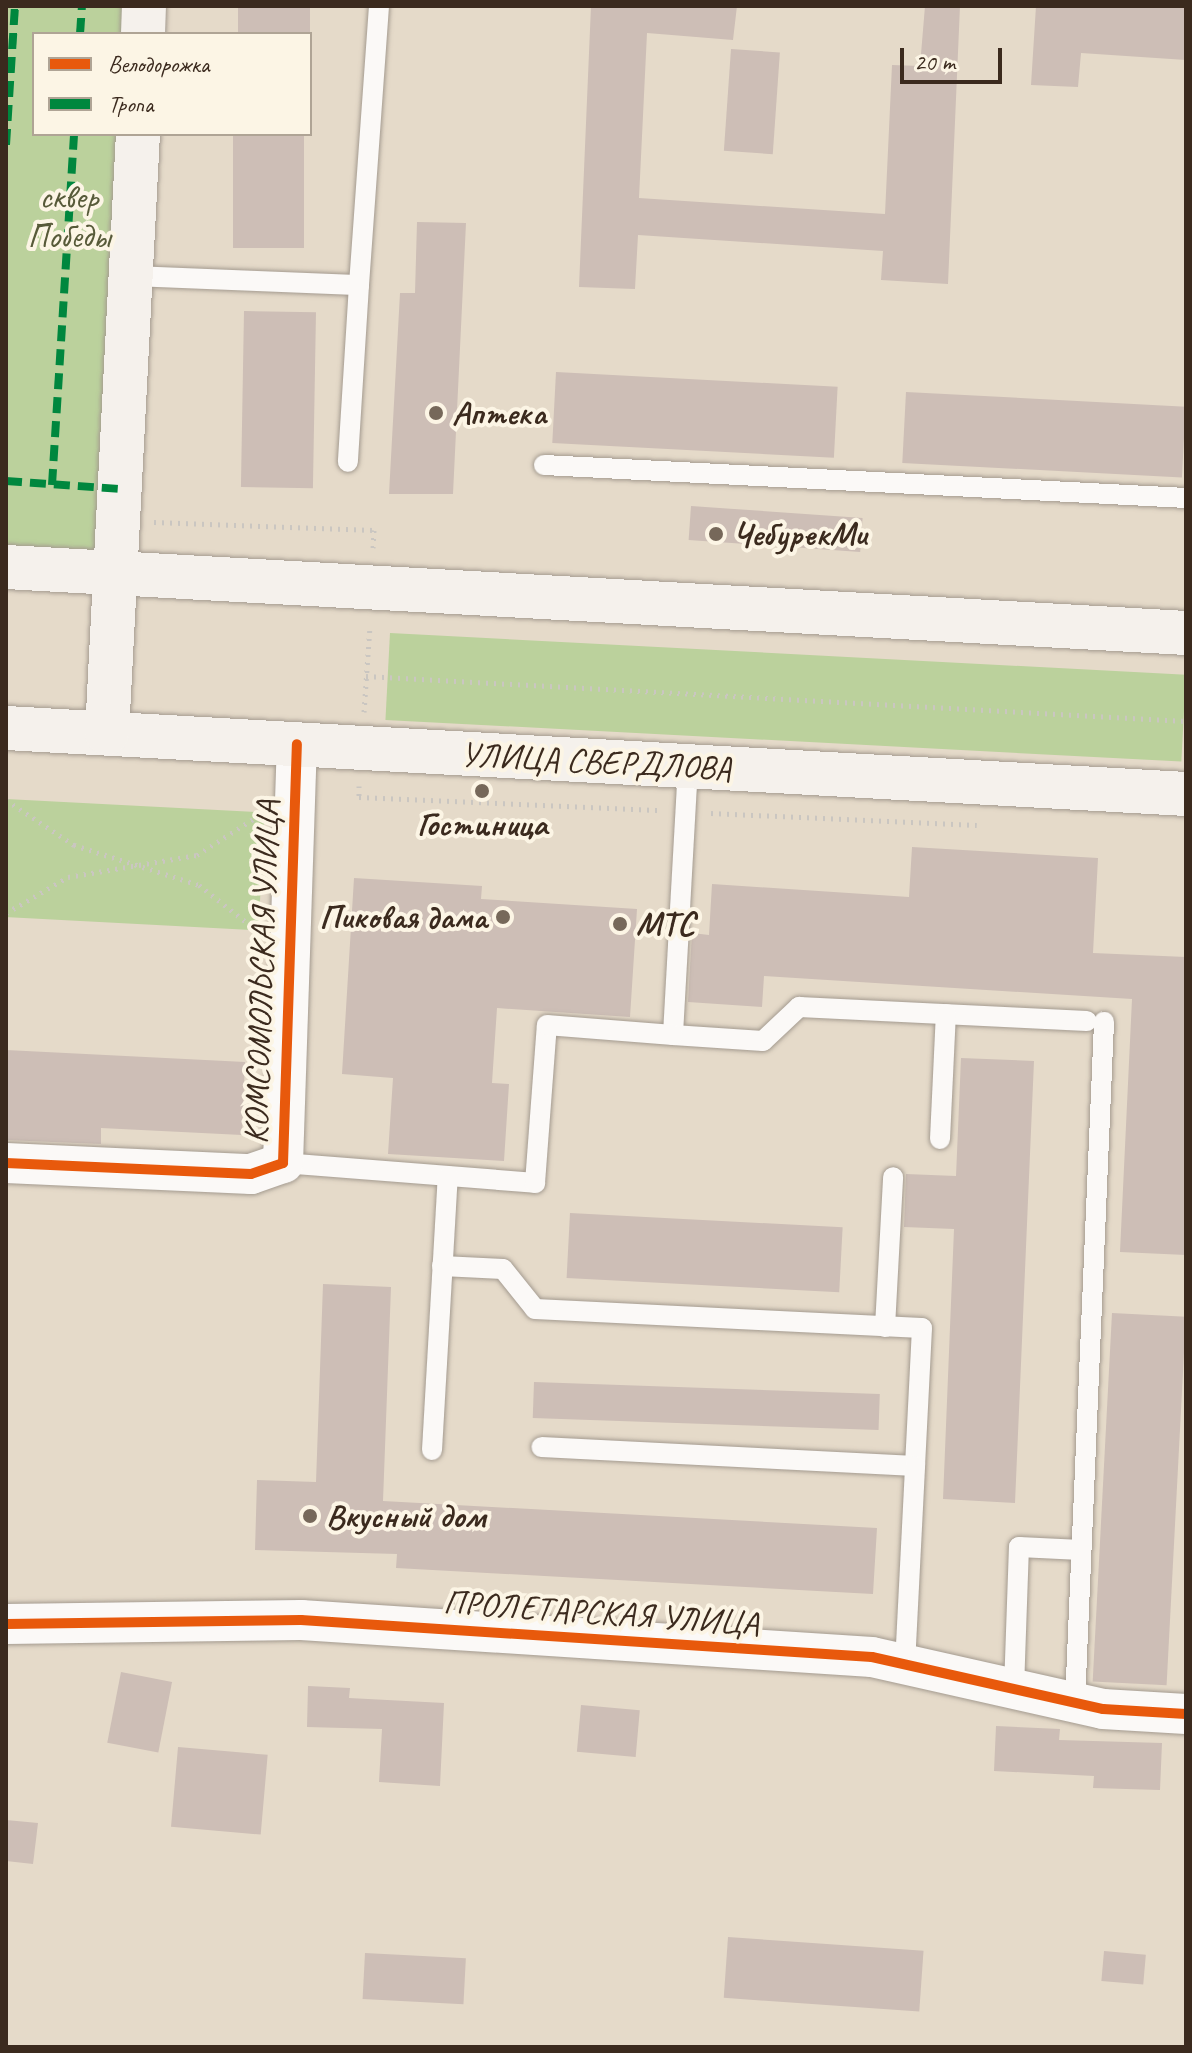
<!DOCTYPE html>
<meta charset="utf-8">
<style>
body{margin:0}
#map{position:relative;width:1192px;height:2053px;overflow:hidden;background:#e5dac9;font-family:Caveat,sans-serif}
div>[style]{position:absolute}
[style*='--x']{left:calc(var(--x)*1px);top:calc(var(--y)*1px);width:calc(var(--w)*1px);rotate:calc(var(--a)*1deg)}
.green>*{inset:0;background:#bbd19c;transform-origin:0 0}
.building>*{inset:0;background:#cdbeb6;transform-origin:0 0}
.path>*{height:5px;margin-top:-2.5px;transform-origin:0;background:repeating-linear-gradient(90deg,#cac6c1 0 2px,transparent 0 8px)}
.roads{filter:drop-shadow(0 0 2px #a49b90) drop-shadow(0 0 2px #a49b90)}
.lane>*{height:20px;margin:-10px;padding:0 10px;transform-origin:10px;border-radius:10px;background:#fbf9f7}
.street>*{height:40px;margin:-20px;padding:0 20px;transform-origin:20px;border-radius:20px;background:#fbf9f7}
.secondary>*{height:44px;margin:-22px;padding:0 22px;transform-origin:22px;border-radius:22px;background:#f5f1ec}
.quiet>*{height:8px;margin-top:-4px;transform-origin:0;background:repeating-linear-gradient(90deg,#00873e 0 16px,transparent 0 24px)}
.cycleway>*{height:10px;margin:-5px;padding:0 5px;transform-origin:5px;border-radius:5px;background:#e8590c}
.dots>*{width:22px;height:22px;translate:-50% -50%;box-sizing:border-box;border:4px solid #fcf5e5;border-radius:50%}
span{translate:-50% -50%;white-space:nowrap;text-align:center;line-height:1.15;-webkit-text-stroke:8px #fcf5e5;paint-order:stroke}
.park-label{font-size:34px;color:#575a39}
.poi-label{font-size:34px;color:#3b2a1e;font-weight:700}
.left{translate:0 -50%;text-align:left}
.right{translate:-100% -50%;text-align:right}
.street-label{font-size:34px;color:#3b2a1e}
.frame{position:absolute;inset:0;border:8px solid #3b2a1e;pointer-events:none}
.legend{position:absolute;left:32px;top:32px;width:280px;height:104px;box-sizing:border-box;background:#fcf5e5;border:2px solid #afa495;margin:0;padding:10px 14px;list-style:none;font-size:24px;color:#3b2a1e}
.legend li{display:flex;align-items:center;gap:16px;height:40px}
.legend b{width:40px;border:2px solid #afa495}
.scale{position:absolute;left:900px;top:48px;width:102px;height:36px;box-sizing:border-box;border:4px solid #3b2a1e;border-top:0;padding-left:10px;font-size:24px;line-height:28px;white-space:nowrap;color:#3b2a1e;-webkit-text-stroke:6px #fcf5e5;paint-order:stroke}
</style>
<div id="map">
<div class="green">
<div style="clip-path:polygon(6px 6px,144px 6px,143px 34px,34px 34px,34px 134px,138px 134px,115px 573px,6px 567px)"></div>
<div style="left:390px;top:633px;width:797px;height:87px;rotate:3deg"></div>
<div style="left:6px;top:799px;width:259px;height:118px;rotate:3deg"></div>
</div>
<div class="building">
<div style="left:238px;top:6px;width:72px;height:28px"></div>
<div style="clip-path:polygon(591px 6px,737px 6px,733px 40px,647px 33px,639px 198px,885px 214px,892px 65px,920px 66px,925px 6px,960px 6px,948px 284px,881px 280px,883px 251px,638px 235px,635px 289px,579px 287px)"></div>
<div style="clip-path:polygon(1036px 6px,1186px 6px,1186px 60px,1081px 53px,1078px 87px,1031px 85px)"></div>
<div style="left:731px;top:49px;width:49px;height:102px;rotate:4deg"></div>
<div style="left:233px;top:134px;width:71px;height:114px"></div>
<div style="clip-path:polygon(417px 222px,466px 223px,453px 494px,389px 494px,400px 293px,415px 293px)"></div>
<div style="left:244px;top:311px;width:72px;height:176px;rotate:1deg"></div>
<div style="left:556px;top:372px;width:282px;height:71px;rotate:3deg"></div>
<div style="left:906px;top:392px;width:280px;height:71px;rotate:3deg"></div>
<div style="left:691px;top:506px;width:172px;height:34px;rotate:4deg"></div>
<div style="clip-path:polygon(912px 847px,1098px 858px,1093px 953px,1186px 957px,1186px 1255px,1120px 1252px,1132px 999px,764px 976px,762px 1007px,688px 1002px,692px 933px,709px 935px,712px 884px,909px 897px)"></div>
<div style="clip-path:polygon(354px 878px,482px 886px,481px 899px,637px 909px,630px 1017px,497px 1008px,492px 1083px,509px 1084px,504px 1161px,388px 1154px,393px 1078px,342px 1074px)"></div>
<div style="clip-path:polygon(6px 1050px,245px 1062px,242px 1135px,101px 1128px,101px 1144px,6px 1140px)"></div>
<div style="clip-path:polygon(961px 1058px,1034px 1061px,1015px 1503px,943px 1499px,954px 1229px,904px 1227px,906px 1174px,956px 1176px)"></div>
<div style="left:570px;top:1213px;width:273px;height:65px;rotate:3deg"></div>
<div style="clip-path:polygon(323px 1284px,391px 1287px,383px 1501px,877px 1528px,873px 1594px,396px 1568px,397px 1554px,255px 1550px,257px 1480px,316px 1482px)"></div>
<div style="left:1112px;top:1313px;width:74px;height:369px;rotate:3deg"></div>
<div style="left:534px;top:1382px;width:346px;height:36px;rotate:2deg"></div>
<div style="left:121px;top:1672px;width:52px;height:72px;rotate:11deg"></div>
<div style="clip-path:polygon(308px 1686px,350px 1688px,349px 1698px,444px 1703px,440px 1786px,379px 1782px,382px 1729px,307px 1727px)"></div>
<div style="left:581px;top:1705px;width:59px;height:47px;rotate:5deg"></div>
<div style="clip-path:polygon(996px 1726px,1060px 1729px,1059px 1740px,1162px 1743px,1160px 1790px,1093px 1788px,1094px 1776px,994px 1771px)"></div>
<div style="left:178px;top:1747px;width:90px;height:80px;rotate:5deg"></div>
<div style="clip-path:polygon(6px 1820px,38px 1823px,33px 1864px,6px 1861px)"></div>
<div style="left:728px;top:1937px;width:196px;height:61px;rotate:4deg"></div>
<div style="left:1104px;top:1951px;width:42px;height:30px;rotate:5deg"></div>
<div style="left:365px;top:1953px;width:101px;height:46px;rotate:3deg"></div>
</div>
<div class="path">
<div style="--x:154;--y:522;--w:220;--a:2.1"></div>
<div style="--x:374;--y:530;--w:18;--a:93"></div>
<div style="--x:366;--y:676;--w:821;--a:3.14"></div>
<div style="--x:364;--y:712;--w:86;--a:-86"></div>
<div style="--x:359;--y:786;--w:11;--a:90"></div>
<div style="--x:359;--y:797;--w:303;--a:2.5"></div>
<div style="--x:6;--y:800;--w:82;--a:33.5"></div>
<div style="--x:74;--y:845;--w:131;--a:17.7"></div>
<div style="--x:199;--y:885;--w:71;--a:38.2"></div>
<div style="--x:711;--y:813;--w:266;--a:2.6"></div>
<div style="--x:6;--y:913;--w:72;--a:-30.1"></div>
<div style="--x:68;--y:877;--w:131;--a:-9.7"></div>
<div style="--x:197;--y:855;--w:72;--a:-32.6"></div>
</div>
<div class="roads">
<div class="lane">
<div style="--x:130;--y:276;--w:229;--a:2.3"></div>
<div style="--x:359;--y:285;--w:177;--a:93.6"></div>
<div style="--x:359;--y:285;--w:280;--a:-85.9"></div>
<div style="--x:544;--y:465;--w:643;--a:2.94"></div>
<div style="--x:688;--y:766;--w:269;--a:93.2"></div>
<div style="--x:673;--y:1035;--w:90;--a:3.8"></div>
<div style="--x:763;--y:1041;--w:50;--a:-43.4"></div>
<div style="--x:799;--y:1007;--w:288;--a:2.8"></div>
<div style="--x:940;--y:1139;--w:125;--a:-87.3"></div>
<div style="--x:283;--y:1163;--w:253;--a:4.5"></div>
<div style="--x:535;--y:1183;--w:158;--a:-85.7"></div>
<div style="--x:547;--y:1025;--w:126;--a:4.5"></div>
<div style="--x:442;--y:1266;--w:61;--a:2.8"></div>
<div style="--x:503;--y:1269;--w:51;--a:51.3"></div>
<div style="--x:535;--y:1309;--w:387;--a:2.8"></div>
<div style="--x:922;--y:1328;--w:138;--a:92.9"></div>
<div style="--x:915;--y:1466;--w:374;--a:-177.1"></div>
<div style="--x:885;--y:1327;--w:150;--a:-86.9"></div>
<div style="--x:432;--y:1450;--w:274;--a:-86.7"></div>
<div style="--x:905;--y:1665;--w:199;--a:-87.1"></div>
<div style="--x:1014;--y:1689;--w:142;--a:-88"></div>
<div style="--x:1019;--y:1547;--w:62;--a:2.8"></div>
<div style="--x:1075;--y:1703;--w:682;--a:-87.56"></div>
</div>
<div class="street">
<div style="--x:6;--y:1163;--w:245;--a:2.6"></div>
<div style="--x:251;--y:1174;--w:34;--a:-19"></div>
<div style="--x:283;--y:1163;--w:419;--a:-88.1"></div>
<div style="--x:6;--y:1624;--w:295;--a:-0.8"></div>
<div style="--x:301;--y:1620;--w:572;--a:3.71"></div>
<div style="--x:872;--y:1657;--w:237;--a:12.7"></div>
<div style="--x:1103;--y:1709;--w:83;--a:3.4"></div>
</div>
<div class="secondary">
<div style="--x:143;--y:34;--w:28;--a:-88"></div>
<div style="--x:6;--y:567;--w:1182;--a:3.2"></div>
<div style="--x:6;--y:728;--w:1182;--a:3.2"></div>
<div style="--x:107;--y:733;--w:600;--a:-87.04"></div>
</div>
</div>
<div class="quiet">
<div style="--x:80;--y:34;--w:28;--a:-86"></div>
<div style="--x:6;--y:145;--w:139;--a:-86.3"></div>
<div style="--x:6;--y:481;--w:113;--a:4"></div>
<div style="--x:52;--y:485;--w:352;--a:-86.4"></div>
</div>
<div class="cycleway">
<div style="--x:6;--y:1163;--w:245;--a:2.6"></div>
<div style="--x:251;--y:1174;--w:34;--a:-19"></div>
<div style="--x:283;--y:1163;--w:419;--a:-88.1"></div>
<div style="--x:6;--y:1624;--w:295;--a:-0.8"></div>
<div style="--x:301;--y:1620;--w:572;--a:3.71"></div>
<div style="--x:872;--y:1657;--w:237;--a:12.7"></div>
<div style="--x:1103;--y:1709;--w:83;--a:3.4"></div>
</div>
<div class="dots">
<div style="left:436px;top:413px;background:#76685a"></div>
<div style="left:716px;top:534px;background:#76685a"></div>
<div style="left:482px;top:791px;background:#76685a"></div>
<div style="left:503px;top:917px;background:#76685a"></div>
<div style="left:620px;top:924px;background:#76685a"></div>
<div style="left:310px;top:1516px;background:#76685a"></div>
</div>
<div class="park-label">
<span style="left:69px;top:216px">сквер<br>Победы</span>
</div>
<div class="poi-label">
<span class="left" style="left:452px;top:413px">Аптека</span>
<span class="left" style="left:732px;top:534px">ЧебурекМи</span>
<span style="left:482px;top:824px">Гостиница</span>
<span class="right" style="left:487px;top:917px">Пиковая дама</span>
<span class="left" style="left:636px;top:924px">МТС</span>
<span class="left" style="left:326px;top:1516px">Вкусный дом</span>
</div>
<div class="street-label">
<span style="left:596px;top:761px;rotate:3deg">УЛИЦА СВЕРДЛОВА</span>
<span style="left:261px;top:972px;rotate:-88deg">КОМСОМОЛЬСКАЯ УЛИЦА</span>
<span style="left:601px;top:1612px;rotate:4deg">ПРОЛЕТАРСКАЯ УЛИЦА</span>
</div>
<div class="frame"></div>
<ul class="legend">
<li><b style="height:10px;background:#e8590c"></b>Велодорожка</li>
<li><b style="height:10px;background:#00873e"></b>Тропа</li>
</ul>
<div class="scale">20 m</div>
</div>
